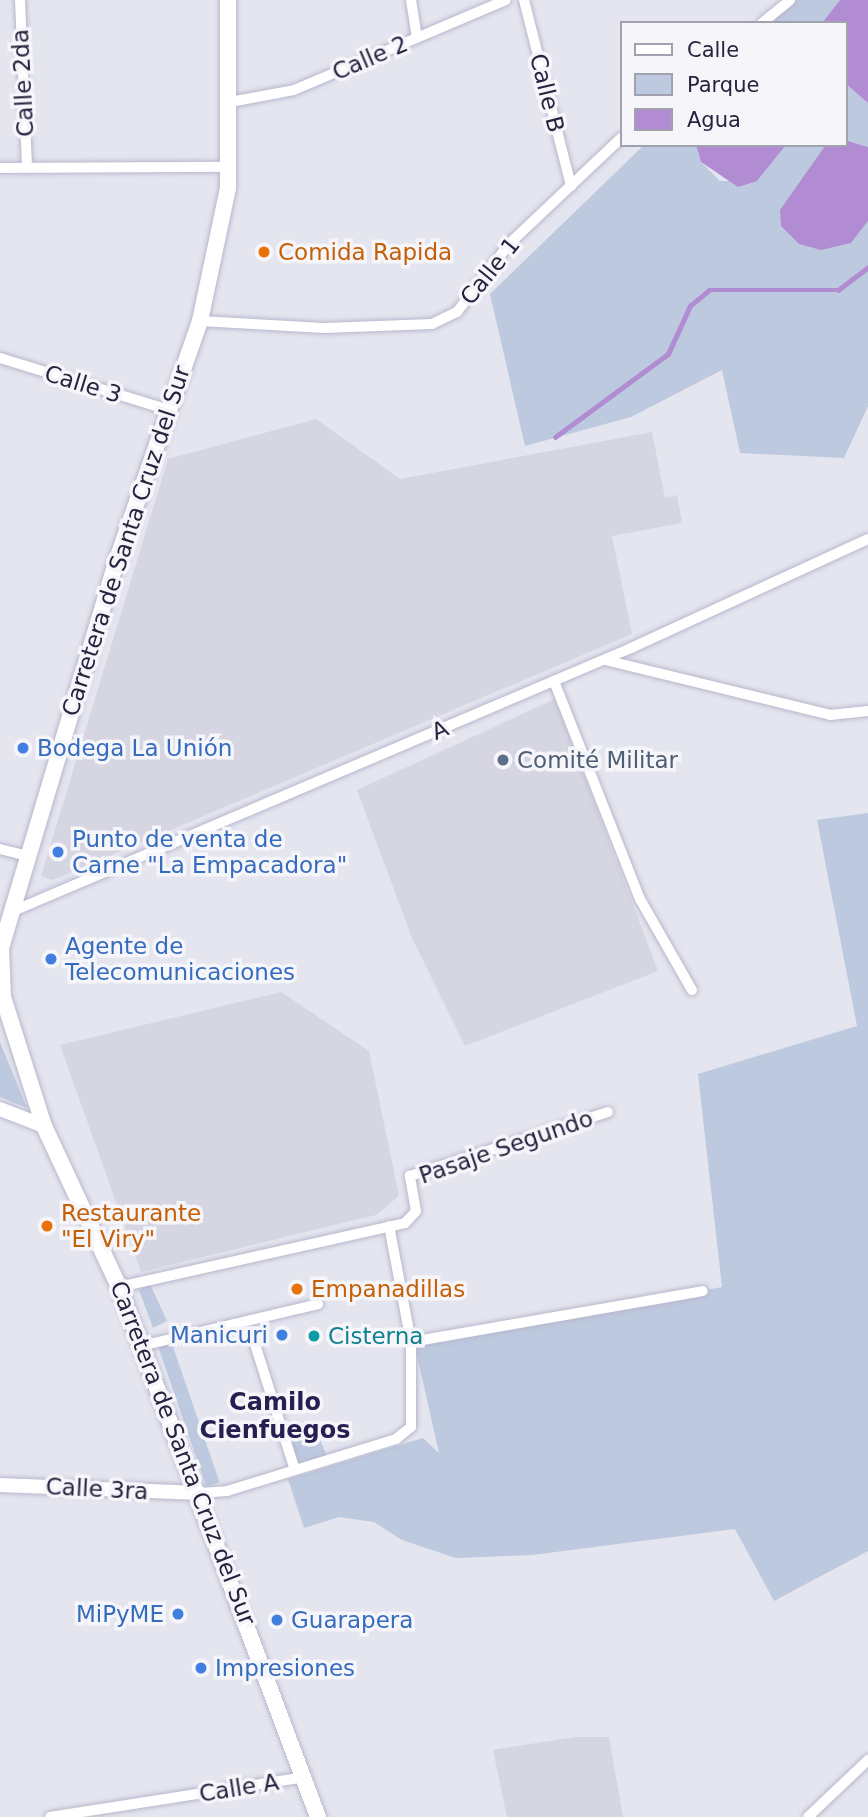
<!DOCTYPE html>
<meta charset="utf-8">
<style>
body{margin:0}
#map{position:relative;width:868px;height:1817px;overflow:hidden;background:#e4e5ee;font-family:"DejaVu Sans",sans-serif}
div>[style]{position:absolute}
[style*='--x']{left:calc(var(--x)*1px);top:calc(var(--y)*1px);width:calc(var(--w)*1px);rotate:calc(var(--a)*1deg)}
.built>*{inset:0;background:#d5d6e1}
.green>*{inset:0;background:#bdc9df;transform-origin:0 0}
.water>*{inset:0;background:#b18cd2}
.stream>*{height:4.5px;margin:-2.25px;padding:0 2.25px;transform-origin:2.25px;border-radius:2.25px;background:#b18cd2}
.roads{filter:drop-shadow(0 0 2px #b7b7cd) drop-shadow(0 0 2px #b7b7cd)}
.minor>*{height:10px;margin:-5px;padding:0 5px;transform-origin:5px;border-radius:5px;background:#fff}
.tertiary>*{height:14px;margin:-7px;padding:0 7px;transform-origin:7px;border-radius:7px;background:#fff}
.secondary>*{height:16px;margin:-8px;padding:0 8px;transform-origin:8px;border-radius:8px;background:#fff}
.dots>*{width:19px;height:19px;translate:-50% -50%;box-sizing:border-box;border:4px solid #f5f5fa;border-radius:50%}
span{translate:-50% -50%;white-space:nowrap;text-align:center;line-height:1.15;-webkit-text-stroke:7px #f5f5fa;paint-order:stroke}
.street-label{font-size:23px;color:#26233f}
.food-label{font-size:23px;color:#c56008}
.left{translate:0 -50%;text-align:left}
.shop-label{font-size:23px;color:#366cbe}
.right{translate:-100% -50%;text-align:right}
.service-label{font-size:23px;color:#4e5e75}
.culture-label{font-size:23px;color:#0d838f}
.neighbourhood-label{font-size:24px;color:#251f52;font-weight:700}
.legend{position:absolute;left:620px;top:21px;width:228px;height:126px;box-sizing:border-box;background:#f5f5fa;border:2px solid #a2a1af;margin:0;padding:9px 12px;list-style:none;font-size:21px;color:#26233f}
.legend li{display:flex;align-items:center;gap:14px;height:35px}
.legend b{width:35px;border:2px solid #a2a1af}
</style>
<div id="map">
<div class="built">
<div style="clip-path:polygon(316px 419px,400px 479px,652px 432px,665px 498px,677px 495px,682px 523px,612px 536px,632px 634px,53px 880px,41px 876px,168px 459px)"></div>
<div style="clip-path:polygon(555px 699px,658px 971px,465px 1046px,412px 938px,357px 790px)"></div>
<div style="clip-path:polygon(281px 992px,369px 1051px,399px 1196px,376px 1215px,141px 1272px,60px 1045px)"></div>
<div style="clip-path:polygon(575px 1737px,609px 1737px,623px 1817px,507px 1817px,493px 1750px)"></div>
</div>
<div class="green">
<div style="clip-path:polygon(794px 0,840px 0,822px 23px,770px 23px)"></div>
<div style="clip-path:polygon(845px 83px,868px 103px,868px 147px,845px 140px)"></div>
<div style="clip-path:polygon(644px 145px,696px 145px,701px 162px,720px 181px,757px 181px,786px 145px,826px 145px,851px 243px,868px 221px,868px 406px,844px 458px,740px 453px,722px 370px,631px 417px,525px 446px,490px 294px)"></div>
<div style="clip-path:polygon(868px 813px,868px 1551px,774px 1601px,735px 1529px,532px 1555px,456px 1558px,402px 1540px,374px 1522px,339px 1517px,304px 1528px,288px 1479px,423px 1438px,439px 1453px,415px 1347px,722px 1287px,698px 1074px,857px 1026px,817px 820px)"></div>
<div style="clip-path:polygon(0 1042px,27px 1108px,0 1097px)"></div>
<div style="clip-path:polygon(150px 1284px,167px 1321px,153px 1328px,139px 1290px)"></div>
<div style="left:171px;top:1341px;width:149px;height:14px;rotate:71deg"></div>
<div style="left:315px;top:1427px;width:35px;height:33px;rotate:68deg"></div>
</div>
<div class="water">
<div style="clip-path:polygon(840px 0,868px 0,868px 103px,845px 83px,845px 23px,822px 23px)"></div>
<div style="clip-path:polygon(845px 140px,868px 147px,868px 221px,851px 243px,821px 250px,799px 244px,781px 226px,780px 210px,825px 146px,845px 145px)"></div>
<div style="clip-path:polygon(696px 145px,786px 145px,757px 181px,738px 187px,701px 162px)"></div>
</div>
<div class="stream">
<div style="--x:555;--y:437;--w:140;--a:-36.3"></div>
<div style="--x:668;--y:354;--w:53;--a:-65.4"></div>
<div style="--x:690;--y:306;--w:25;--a:-40"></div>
<div style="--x:709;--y:290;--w:129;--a:0"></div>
<div style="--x:838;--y:290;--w:38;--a:-37"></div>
</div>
<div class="roads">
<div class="minor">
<div style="--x:20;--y:0;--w:167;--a:87.6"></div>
<div style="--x:411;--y:0;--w:37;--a:81"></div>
<div style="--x:524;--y:0;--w:192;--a:75.8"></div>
<div style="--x:762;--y:23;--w:36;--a:-39"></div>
<div style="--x:230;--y:102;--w:65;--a:-10.6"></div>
<div style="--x:294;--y:90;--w:230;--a:-23"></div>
<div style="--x:0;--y:168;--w:229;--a:-0.3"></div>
<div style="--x:200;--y:321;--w:124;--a:3.2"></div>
<div style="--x:324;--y:328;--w:108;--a:-2.1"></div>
<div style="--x:432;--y:324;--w:28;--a:-26"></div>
<div style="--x:457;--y:312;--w:86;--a:-52.6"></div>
<div style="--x:509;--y:244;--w:154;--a:-43.4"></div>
<div style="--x:0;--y:358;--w:174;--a:17.1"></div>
<div style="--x:605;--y:660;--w:232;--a:13.7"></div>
<div style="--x:830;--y:715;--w:38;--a:-6"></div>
<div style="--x:554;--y:681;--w:234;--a:68.5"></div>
<div style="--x:640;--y:899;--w:105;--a:60.3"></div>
<div style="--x:0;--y:849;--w:25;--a:14"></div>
<div style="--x:11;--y:912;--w:674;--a:-23.06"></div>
<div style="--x:631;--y:648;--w:261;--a:-24.7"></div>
<div style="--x:119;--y:1287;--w:293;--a:-12.6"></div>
<div style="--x:405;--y:1223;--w:16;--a:-47"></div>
<div style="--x:416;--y:1211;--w:36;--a:-100"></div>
<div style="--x:410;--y:1176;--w:208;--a:-17.9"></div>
<div style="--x:254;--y:1341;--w:135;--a:72.4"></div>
<div style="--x:411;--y:1342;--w:296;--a:-9.9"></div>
<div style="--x:141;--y:1346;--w:182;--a:-13.3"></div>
<div style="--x:200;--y:1493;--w:27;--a:-4"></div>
<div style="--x:227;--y:1491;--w:177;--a:-17.1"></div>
<div style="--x:396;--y:1439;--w:19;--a:-39"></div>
<div style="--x:411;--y:1427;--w:85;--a:-90"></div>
<div style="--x:411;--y:1342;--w:118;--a:-100.7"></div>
<div style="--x:50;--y:1817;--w:257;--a:-8.9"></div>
<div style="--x:808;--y:1817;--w:83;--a:-43.5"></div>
</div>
<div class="tertiary">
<div style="--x:0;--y:1109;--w:47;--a:21.1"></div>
<div style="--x:0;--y:1485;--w:200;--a:2.3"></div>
</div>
<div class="secondary">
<div style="--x:228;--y:0;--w:188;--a:90"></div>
<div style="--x:228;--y:188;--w:136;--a:101.9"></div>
<div style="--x:200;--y:321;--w:252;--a:109.2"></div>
<div style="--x:117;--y:559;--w:406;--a:106.6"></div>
<div style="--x:1;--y:948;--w:49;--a:87.7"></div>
<div style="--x:3;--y:997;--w:135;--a:72.4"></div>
<div style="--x:44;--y:1126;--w:178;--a:65"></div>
<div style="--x:119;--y:1287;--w:566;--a:69.42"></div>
</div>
</div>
<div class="dots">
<div style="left:264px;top:252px;background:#e8710a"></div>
<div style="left:23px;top:748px;background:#3f7fe0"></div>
<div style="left:503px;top:760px;background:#5c6f8a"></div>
<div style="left:58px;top:852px;background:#3f7fe0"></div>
<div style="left:51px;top:959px;background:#3f7fe0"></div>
<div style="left:47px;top:1226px;background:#e8710a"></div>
<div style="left:297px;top:1289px;background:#e8710a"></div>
<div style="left:282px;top:1335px;background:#3f7fe0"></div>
<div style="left:314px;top:1336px;background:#0f9aa8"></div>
<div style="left:178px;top:1614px;background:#3f7fe0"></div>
<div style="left:277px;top:1620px;background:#3f7fe0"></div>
<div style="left:201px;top:1668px;background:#3f7fe0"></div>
</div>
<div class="street-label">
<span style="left:370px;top:58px;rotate:-23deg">Calle 2</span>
<span style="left:23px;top:83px;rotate:-93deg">Calle 2da</span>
<span style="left:547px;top:93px;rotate:76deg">Calle B</span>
<span style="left:490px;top:271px;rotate:-51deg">Calle 1</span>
<span style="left:83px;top:384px;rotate:17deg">Calle 3</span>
<span style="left:126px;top:541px;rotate:-72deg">Carretera de Santa Cruz del Sur</span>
<span style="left:440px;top:730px;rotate:-23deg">A</span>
<span style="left:506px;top:1147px;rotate:-19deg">Pasaje Segundo</span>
<span style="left:183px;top:1453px;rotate:69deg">Carretera de Santa Cruz del Sur</span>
<span style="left:97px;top:1489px;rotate:3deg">Calle 3ra</span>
<span style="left:239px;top:1788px;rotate:-9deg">Calle A</span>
</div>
<div class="food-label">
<span class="left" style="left:278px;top:252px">Comida Rapida</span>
<span class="left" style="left:61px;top:1226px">Restaurante<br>"El Viry"</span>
<span class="left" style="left:311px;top:1289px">Empanadillas</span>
</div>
<div class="shop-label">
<span class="left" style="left:37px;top:748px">Bodega La Unión</span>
<span class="left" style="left:72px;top:852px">Punto de venta de<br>Carne "La Empacadora"</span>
<span class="left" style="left:65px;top:959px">Agente de<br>Telecomunicaciones</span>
<span class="right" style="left:268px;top:1335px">Manicuri</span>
<span class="right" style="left:164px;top:1614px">MiPyME</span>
<span class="left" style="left:291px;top:1620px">Guarapera</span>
<span class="left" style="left:215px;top:1668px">Impresiones</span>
</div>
<div class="service-label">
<span class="left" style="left:517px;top:760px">Comité Militar</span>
</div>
<div class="culture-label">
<span class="left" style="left:328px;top:1336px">Cisterna</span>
</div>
<div class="neighbourhood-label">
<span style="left:275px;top:1417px">Camilo<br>Cienfuegos</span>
</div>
<ul class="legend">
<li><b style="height:9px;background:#fff"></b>Calle</li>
<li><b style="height:19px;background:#bdc9df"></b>Parque</li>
<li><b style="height:19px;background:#b18cd2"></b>Agua</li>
</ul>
</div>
